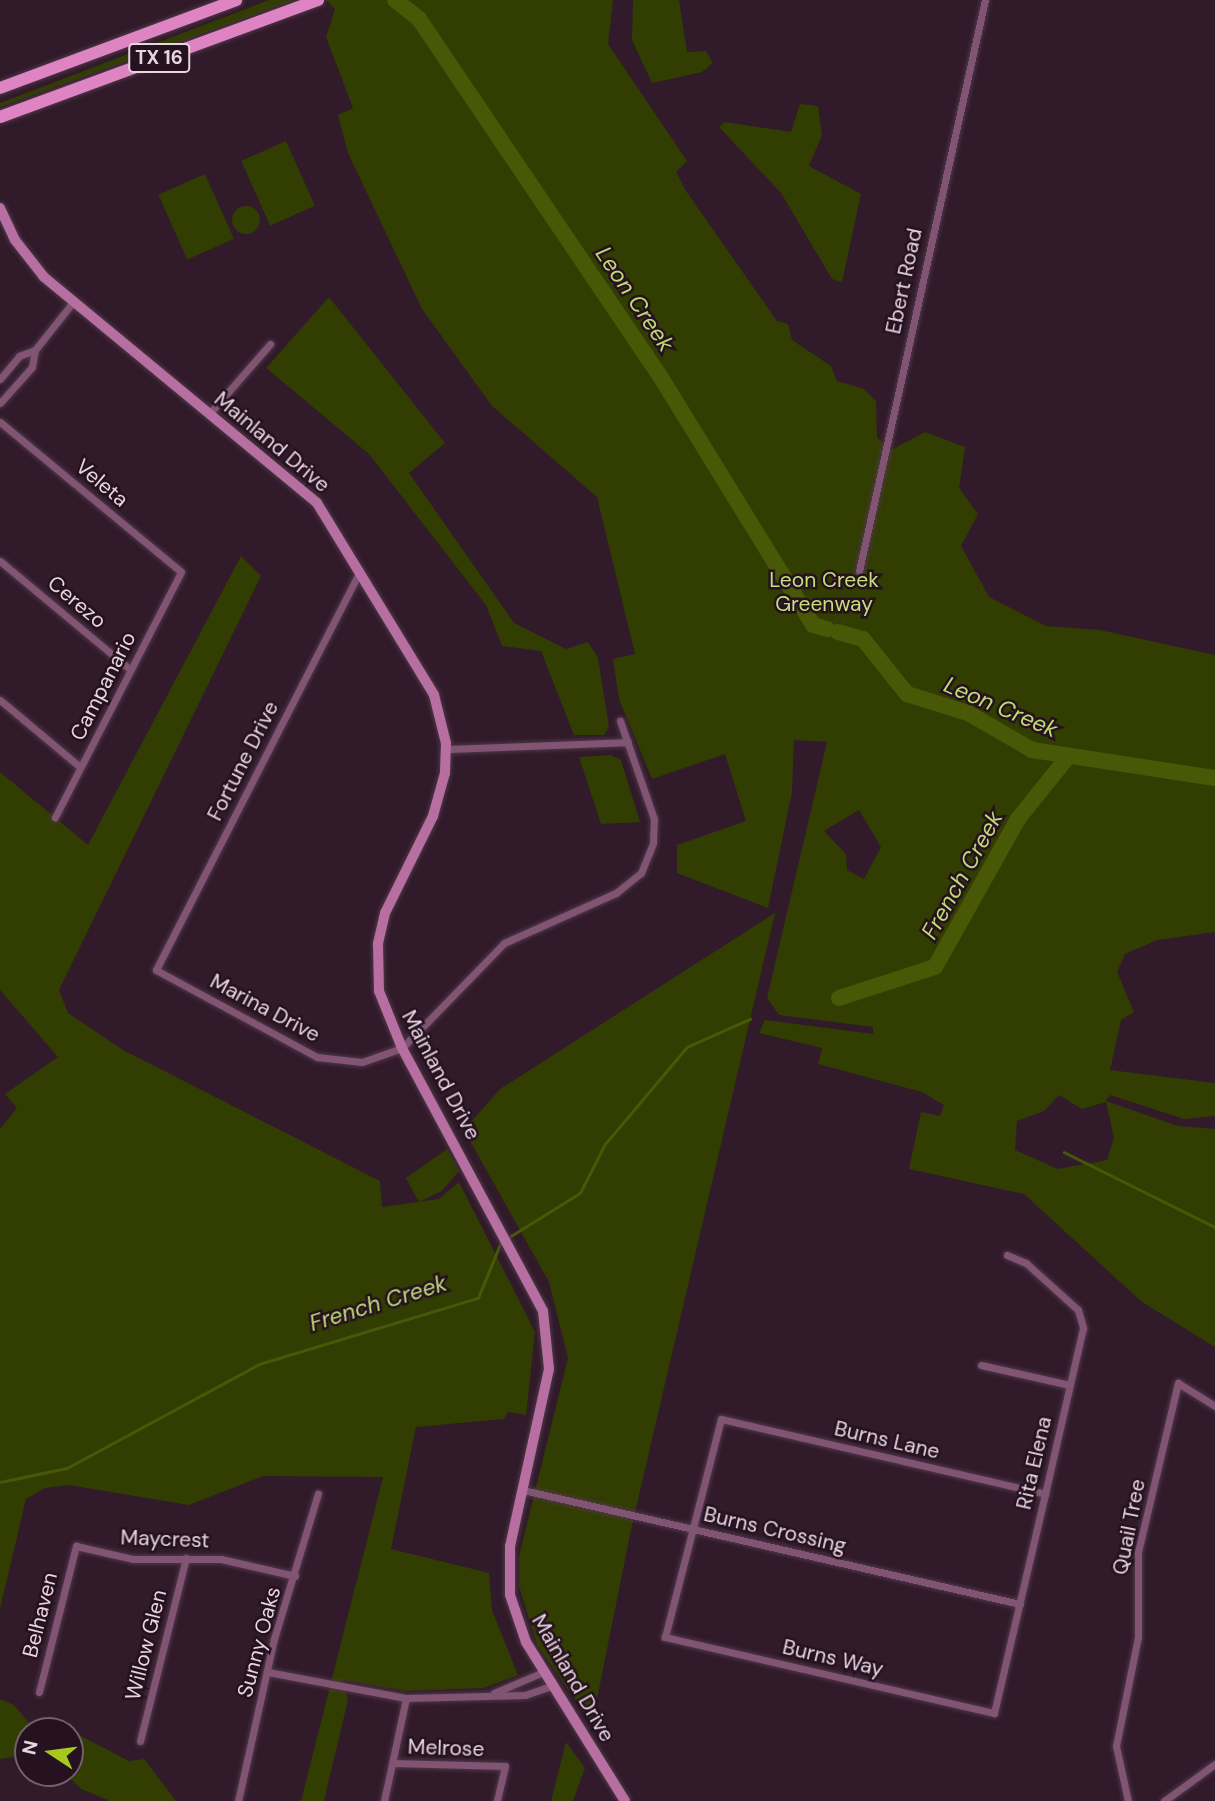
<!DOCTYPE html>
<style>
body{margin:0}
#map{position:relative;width:1215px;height:1801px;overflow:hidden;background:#311a2a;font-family:"DM Sans",sans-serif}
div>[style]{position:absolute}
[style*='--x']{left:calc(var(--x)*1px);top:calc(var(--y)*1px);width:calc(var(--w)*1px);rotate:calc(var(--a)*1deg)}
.green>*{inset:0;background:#323d02;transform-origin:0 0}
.round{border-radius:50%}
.stream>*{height:2.5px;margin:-1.25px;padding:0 1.25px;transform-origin:1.25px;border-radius:1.25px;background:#485807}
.river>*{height:16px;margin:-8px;padding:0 8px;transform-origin:8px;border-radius:8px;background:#485807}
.roads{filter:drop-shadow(0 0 2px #4e3847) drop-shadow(0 0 2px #4e3847)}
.street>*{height:7px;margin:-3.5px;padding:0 3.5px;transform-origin:3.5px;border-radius:3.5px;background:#805472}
.secondary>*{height:10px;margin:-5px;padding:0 5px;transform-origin:5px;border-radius:5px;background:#b66fa0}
.primary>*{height:12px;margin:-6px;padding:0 6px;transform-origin:6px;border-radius:6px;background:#df84c3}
span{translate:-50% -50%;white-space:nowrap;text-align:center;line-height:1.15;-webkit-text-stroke:5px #261120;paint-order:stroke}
.shield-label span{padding:2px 5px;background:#261120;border:2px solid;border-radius:5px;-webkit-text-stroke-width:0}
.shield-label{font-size:19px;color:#e6d6e0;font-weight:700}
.street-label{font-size:21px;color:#e6d6e0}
.park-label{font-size:21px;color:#c5df7a}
.water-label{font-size:23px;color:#c0da76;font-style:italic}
.north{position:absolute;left:14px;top:1717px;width:70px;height:70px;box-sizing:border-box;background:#261120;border:2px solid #73606d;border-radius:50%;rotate:283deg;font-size:19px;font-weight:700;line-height:28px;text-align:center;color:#e6d6e0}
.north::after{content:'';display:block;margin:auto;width:24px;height:32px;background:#a7c81f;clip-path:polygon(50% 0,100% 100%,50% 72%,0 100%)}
</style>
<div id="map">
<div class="green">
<div style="clip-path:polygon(269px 0,295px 0,0 107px,0 103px)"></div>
<div style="clip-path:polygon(evenodd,326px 0,613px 0,608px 44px,687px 161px,676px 172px,686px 191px,777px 321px,788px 324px,792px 340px,831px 366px,837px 381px,864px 389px,876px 401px,877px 437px,891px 450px,925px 432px,965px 447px,959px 488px,978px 514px,961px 546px,989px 597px,1046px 626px,1100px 630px,1215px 655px,1215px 932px,1157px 940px,1125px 954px,1117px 972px,1134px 1012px,1121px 1020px,1110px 1070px,1215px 1083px,1215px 1116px,1184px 1119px,1110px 1095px,1106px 1101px,1178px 1126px,1215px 1129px,1215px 1347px,1142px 1302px,1024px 1194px,909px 1169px,921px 1112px,940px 1116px,944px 1105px,922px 1092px,818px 1064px,822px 1048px,759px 1033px,765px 1020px,873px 1034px,873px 1027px,779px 1015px,767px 998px,827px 742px,794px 740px,792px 792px,768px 908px,677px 873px,677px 845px,746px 821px,725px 754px,652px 779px,619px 699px,613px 659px,635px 654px,597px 497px,492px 406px,422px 309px,348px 153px,338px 115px,353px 108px,326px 37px,335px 9px,326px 0,859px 810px,881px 847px,864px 879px,847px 870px,846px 854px,824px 831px,859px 810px,326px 0,1059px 1095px,1082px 1109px,1106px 1102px,1114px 1138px,1107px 1160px,1058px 1169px,1015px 1150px,1017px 1121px,1044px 1111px,1059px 1095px)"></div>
<div style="clip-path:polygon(633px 0,679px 0,687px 52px,706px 51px,713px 63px,702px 72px,652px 83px,632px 40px)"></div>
<div style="clip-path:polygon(800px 104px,818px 106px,822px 135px,809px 166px,861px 194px,842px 282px,832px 279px,781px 193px,719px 127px,725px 122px,791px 132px)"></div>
<div style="left:286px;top:141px;width:71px;height:49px;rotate:66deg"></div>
<div style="left:205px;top:174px;width:71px;height:51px;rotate:66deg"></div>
<div class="round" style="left:232px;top:206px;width:28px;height:28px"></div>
<div style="clip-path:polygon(329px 297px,445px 443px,409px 473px,514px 623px,566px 649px,588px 642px,598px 658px,609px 727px,604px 735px,574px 735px,541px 651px,502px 646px,486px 605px,369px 454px,266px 368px)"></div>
<div style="clip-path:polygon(241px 556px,261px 576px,59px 990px,68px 1013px,123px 1050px,380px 1181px,382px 1207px,439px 1199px,459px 1182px,535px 1332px,526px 1415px,508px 1412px,504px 1419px,416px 1427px,391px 1549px,489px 1573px,492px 1610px,518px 1675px,484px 1688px,405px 1691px,343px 1680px,348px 1700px,324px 1801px,301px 1801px,383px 1477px,263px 1476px,189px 1505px,69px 1485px,45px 1488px,26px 1499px,0 1609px,0 1129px,17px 1108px,5px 1094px,58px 1057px,0 990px,0 772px,88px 845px)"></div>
<div style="clip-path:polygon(611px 755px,621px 760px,640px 822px,601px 824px,579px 757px)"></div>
<div style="clip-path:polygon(775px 913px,632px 1525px,592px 1724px,537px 1645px,519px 1586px,519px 1556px,568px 1358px,549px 1282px,464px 1130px,500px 1089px)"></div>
<div style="clip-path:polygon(447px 1149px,459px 1171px,442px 1191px,419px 1202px,406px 1178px)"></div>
<div style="clip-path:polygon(0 1699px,14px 1705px,35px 1730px,52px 1721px,129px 1761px,144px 1759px,176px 1801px,110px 1801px,81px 1789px,65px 1773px,70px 1731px,28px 1731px,28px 1755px,0 1759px)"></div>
<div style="clip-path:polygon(566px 1742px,585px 1768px,573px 1801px,551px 1801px)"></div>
</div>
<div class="stream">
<div style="--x:1064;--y:1152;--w:169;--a:26.4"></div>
<div style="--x:506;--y:1239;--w:87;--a:-31.9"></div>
<div style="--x:580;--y:1193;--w:55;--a:-63"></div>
<div style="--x:605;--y:1144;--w:127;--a:-49.8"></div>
<div style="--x:687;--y:1047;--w:69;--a:-24"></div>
<div style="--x:0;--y:1482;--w:68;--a:-11.8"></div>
<div style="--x:67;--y:1468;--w:218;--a:-28.4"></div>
<div style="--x:259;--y:1364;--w:229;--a:-16.8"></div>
<div style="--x:478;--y:1298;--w:61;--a:-67.7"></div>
</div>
<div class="river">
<div style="--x:395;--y:0;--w:31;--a:38"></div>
<div style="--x:419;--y:19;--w:431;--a:56"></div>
<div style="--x:660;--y:376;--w:292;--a:58.4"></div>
<div style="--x:813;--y:625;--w:15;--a:16"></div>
<div style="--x:838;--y:632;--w:26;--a:16"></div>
<div style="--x:863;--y:639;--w:70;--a:51.3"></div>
<div style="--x:907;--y:694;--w:64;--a:17.3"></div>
<div style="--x:968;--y:713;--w:74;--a:30"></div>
<div style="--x:1032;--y:750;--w:185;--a:8.7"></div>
<div style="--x:839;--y:998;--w:101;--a:-17.9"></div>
<div style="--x:935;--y:967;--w:170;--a:-60.7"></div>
<div style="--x:1018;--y:819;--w:77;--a:-51.3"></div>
</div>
<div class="roads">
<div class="street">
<div style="--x:0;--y:379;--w:30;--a:-50"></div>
<div style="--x:19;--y:356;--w:17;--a:-21"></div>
<div style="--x:0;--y:403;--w:48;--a:-48.4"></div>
<div style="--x:32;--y:367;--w:17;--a:-80"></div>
<div style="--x:35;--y:350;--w:61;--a:-51.6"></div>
<div style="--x:209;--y:414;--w:93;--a:-48.9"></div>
<div style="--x:0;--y:422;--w:235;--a:39.6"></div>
<div style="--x:181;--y:572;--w:276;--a:117.2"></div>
<div style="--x:0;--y:561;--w:170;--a:39.8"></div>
<div style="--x:360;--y:571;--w:448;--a:117.1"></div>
<div style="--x:156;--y:970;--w:183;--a:28.4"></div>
<div style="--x:317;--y:1057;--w:45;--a:6.3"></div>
<div style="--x:362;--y:1062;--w:42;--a:-19.3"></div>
<div style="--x:402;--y:1048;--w:146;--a:-45.8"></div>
<div style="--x:504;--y:943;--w:123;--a:-24.1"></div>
<div style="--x:616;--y:893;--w:32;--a:-39"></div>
<div style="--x:641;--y:873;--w:32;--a:-68"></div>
<div style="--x:653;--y:843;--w:24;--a:-88"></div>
<div style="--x:654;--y:819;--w:104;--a:-109.1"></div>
<div style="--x:859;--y:571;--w:585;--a:-77.56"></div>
<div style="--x:0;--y:700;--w:104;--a:39.9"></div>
<div style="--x:446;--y:749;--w:182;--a:-2.2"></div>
<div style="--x:1007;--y:1255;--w:21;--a:23"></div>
<div style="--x:1026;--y:1263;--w:70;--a:42.1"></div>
<div style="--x:1078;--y:1310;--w:19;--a:74"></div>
<div style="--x:1083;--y:1328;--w:170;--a:102.9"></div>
<div style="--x:1045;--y:1494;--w:225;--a:103.1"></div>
<div style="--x:994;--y:1713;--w:338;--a:-167"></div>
<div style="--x:665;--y:1637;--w:225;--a:-75.6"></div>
<div style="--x:721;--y:1419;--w:333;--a:13"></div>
<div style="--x:981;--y:1365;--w:91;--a:12.7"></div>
<div style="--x:523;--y:1490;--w:510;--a:12.92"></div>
<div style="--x:268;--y:1672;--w:140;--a:10.7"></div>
<div style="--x:406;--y:1698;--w:119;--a:-1.4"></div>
<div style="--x:525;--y:1695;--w:28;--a:-19"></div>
<div style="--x:39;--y:1692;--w:151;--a:-75.8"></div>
<div style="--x:76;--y:1546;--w:58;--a:12.8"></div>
<div style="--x:133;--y:1559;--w:88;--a:0"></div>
<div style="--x:221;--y:1559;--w:76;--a:12.9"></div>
<div style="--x:494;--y:1693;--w:53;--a:-23.2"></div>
<div style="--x:140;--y:1741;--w:189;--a:-75.9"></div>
<div style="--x:393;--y:1763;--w:112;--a:1.5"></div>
<div style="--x:505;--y:1766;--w:36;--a:103"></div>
<div style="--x:238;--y:1801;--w:166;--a:-77.5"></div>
<div style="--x:274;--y:1639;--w:152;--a:-73.2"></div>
<div style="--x:384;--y:1801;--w:105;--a:-77.9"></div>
<div style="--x:1128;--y:1801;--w:56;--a:-102.3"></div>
<div style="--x:1116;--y:1746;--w:111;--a:-78.6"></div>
<div style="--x:1138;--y:1637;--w:85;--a:-90"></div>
<div style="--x:1138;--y:1552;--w:174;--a:-76.7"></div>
<div style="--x:1178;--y:1383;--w:44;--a:31.9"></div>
<div style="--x:1164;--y:1801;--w:63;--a:-36"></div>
</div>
<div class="secondary">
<div style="--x:0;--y:208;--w:35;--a:65"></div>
<div style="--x:15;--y:240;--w:47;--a:51.9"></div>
<div style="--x:44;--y:277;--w:354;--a:39.6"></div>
<div style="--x:317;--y:503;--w:225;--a:58.6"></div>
<div style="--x:434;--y:695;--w:49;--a:76"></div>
<div style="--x:446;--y:743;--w:30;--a:92"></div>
<div style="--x:445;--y:773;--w:45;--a:105.6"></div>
<div style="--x:433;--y:816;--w:108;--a:116.3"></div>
<div style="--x:385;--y:913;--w:32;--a:103"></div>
<div style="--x:378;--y:944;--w:47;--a:88.8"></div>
<div style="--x:379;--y:991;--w:61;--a:68"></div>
<div style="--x:402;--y:1048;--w:298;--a:61.8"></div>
<div style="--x:543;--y:1311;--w:58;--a:84.1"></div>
<div style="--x:549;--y:1369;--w:181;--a:102.4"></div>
<div style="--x:510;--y:1546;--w:49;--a:90"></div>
<div style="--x:510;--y:1595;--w:50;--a:71.2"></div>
<div style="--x:526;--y:1642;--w:187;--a:58.1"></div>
</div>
<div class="primary">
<div style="--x:0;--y:88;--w:252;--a:-20.4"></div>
<div style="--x:0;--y:117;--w:339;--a:-20.2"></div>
</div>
</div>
<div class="shield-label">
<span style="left:159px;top:58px">TX 16</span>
</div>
<div class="street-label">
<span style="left:904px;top:281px;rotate:-78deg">Ebert Road</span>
<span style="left:272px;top:442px;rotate:40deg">Mainland Drive</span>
<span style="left:102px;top:483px;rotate:40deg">Veleta</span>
<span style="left:77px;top:602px;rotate:40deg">Cerezo</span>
<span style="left:103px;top:686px;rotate:-63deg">Campanario</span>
<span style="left:243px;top:761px;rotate:-63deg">Fortune Drive</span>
<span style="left:265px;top:1008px;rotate:28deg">Marina Drive</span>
<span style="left:441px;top:1075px;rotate:62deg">Mainland Drive</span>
<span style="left:887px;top:1440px;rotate:13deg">Burns Lane</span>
<span style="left:1034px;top:1463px;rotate:-77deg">Rita Elena</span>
<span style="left:1129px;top:1527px;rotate:-79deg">Quail Tree</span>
<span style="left:775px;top:1530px;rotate:13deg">Burns Crossing</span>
<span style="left:165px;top:1539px;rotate:2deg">Maycrest</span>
<span style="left:40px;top:1615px;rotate:-76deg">Belhaven</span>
<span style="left:259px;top:1642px;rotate:-75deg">Sunny Oaks</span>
<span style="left:146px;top:1645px;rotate:-76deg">Willow Glen</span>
<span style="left:833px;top:1658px;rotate:13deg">Burns Way</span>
<span style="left:573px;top:1678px;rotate:60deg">Mainland Drive</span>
<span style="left:446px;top:1748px;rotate:2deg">Melrose</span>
</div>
<div class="park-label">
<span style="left:824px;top:592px">Leon Creek<br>Greenway</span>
</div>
<div class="water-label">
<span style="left:635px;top:299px;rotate:56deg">Leon Creek</span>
<span style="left:1001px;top:707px;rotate:23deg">Leon Creek</span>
<span style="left:962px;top:875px;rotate:-61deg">French Creek</span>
<span style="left:378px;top:1303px;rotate:-17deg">French Creek</span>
</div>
<div class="north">N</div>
</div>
